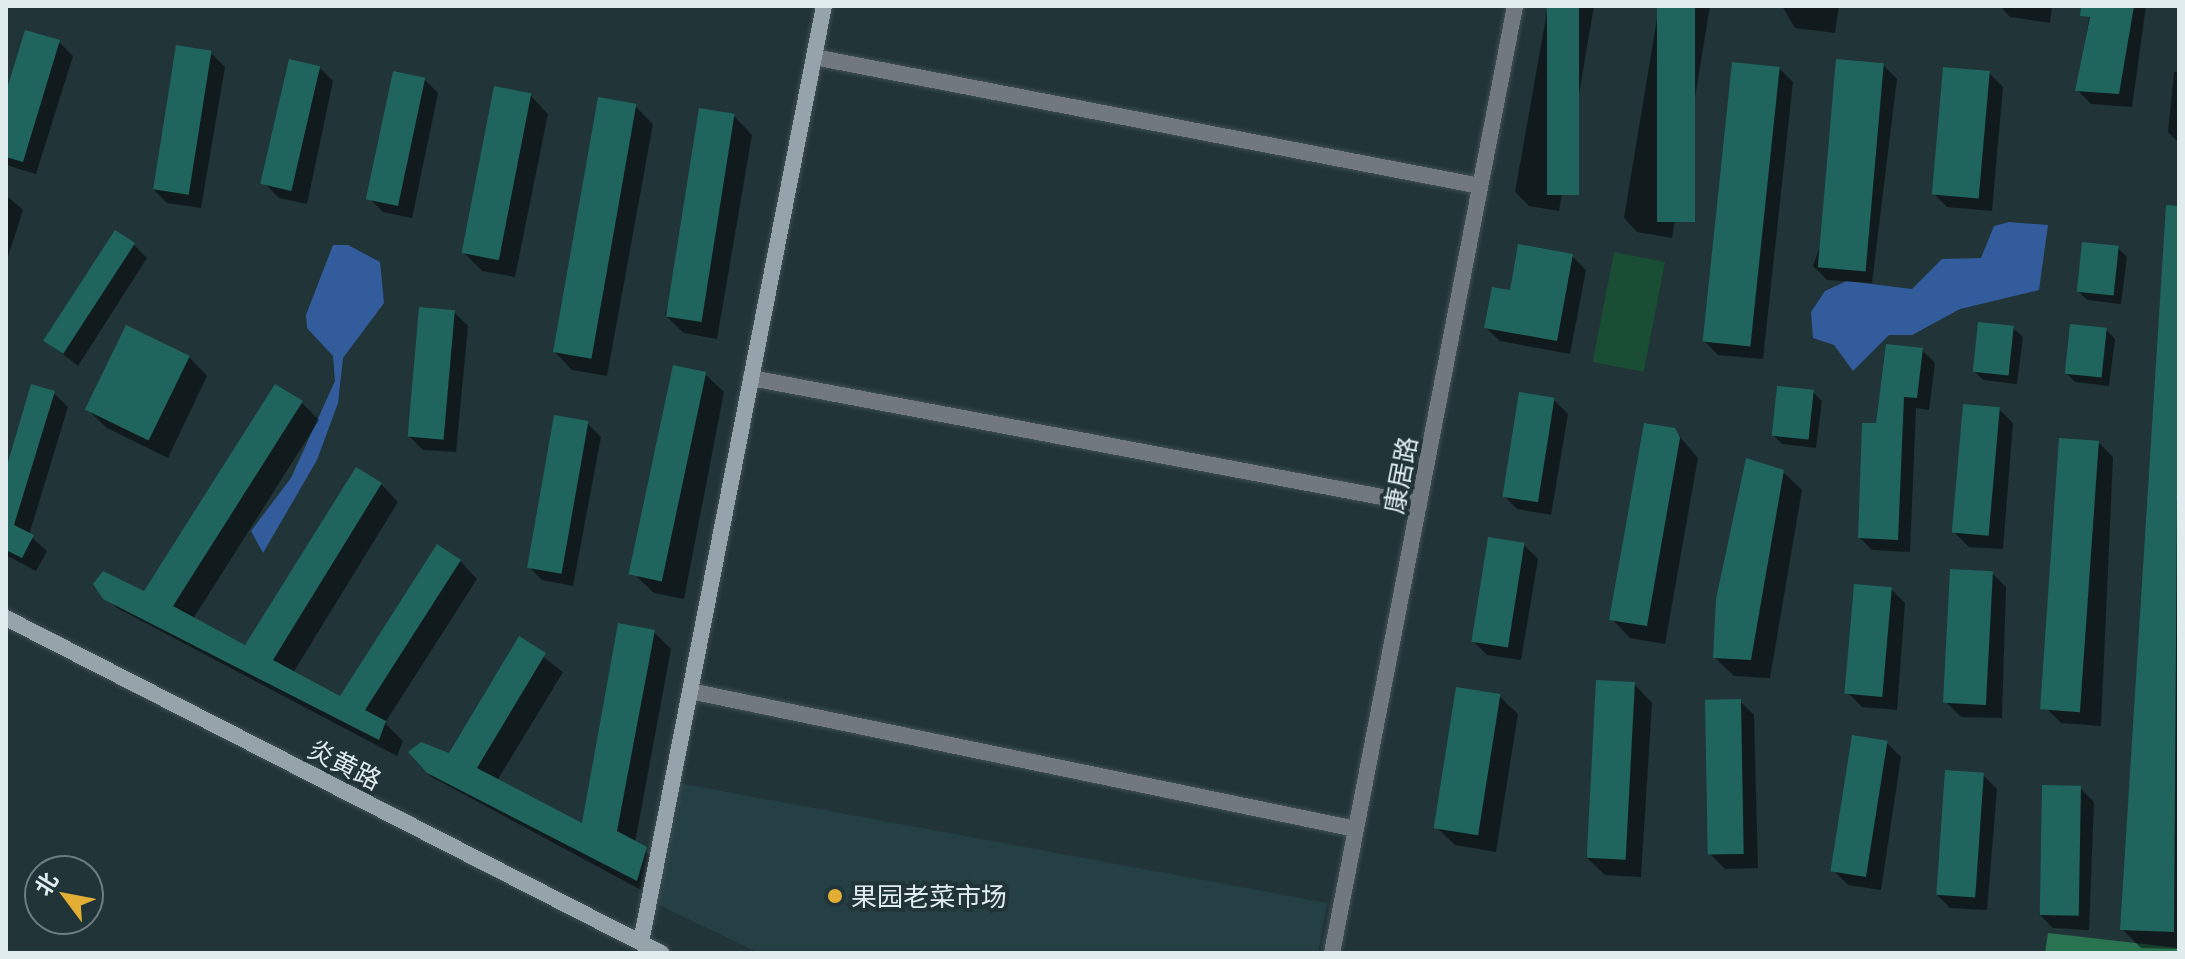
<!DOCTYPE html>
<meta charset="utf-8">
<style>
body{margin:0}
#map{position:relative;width:2185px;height:959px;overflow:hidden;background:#213437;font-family:Barlow,"Noto Sans SC",sans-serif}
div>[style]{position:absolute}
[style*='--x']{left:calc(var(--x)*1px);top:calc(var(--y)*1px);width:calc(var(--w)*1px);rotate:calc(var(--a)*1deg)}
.built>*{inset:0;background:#254044}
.green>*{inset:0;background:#194d34;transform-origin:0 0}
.forest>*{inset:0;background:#2a7350}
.water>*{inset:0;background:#335c9d}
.shadow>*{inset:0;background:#0007}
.building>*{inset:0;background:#1f645d;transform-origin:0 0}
.roads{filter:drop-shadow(0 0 2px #405154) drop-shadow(0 0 2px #405154)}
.street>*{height:16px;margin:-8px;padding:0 8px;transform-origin:8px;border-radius:8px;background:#72797e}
.secondary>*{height:16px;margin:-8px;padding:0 8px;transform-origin:8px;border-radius:8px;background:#97a3aa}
.dots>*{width:22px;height:22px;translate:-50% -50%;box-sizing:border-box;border:4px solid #213437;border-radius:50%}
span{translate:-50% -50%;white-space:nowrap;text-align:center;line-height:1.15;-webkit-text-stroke:8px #213437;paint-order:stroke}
.street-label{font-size:26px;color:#e1ecee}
.poi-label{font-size:26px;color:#e1ecee}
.left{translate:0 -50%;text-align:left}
.frame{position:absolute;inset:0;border:8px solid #e1ecee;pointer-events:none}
.north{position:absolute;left:24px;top:855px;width:80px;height:80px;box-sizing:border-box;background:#213437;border:2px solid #6e7e80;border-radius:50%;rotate:302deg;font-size:22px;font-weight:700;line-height:32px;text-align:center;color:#e1ecee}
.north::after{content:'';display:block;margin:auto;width:28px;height:36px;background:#e2af34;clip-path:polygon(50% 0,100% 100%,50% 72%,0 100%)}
</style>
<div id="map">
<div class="built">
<div style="clip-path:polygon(678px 783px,1327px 903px,1318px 953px,759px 953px,655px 903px)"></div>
</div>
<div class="green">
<div style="left:1614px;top:252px;width:52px;height:112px;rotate:11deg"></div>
</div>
<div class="forest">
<div style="clip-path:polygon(2048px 933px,2179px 948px,2179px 953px,2045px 953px)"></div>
</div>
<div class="water">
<div style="clip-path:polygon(2009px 222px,2048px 225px,2039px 290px,1960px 309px,1912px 335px,1889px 335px,1853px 371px,1834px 345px,1813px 338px,1811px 312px,1825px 291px,1847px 281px,1912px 289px,1942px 259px,1981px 258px,1994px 226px)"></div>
<div style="clip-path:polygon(333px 245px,348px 245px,380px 262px,384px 303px,343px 358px,338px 403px,317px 460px,263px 553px,251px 531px,291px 478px,335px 381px,333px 356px,307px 328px,306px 315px)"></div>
</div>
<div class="shadow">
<div style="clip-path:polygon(1548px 6px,1594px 6px,1559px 211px,1529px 206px,1515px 192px)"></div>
<div style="clip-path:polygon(1659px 6px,1710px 6px,1672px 238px,1637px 232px,1624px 218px)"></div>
<div style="clip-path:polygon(1782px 6px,1839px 6px,1835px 33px,1795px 28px)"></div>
<div style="clip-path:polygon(2000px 6px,2052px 6px,2050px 23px,2010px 17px)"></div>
<div style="clip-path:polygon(2091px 6px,2146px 6px,2132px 107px,2091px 104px,2077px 90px)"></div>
<div style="clip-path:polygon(59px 42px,73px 56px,36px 174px,6px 165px,6px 99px)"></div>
<div style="clip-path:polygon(211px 53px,225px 67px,201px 208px,167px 203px,153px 189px)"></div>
<div style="clip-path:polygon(1883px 65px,1897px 79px,1872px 283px,1827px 280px,1813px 266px)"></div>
<div style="clip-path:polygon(319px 67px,333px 81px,307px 204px,279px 198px,265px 184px)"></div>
<div style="clip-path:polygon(1779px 68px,1793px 82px,1763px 359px,1718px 355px,1704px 341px)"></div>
<div style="clip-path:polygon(2174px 72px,2179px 72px,2179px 143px,2168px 132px)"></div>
<div style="clip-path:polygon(1989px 73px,2003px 87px,1992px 211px,1947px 207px,1933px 193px)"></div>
<div style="clip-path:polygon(424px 79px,438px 93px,412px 218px,383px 212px,369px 198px)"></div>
<div style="clip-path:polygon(530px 95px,548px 114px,515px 277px,482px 271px,463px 252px)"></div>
<div style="clip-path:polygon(635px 106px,653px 124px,607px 376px,572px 370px,554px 351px)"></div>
<div style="clip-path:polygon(734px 116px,752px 135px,717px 339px,684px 333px,665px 315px)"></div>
<div style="clip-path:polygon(6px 195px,23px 210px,6px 263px)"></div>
<div style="clip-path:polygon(2167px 222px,2179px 223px,2179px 949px,2141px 948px,2122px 929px)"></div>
<div style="clip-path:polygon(133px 244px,147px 258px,78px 366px,46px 341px)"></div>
<div style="clip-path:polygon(2118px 248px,2127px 257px,2121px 304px,2087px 300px,2078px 291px)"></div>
<div style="clip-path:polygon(1572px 256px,1586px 270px,1570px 354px,1500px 341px,1486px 328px)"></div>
<div style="clip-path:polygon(454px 312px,468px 326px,456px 452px,423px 450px,409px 436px)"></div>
<div style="clip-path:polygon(2013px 328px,2023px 337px,2017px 384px,1983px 380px,1974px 371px)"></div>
<div style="clip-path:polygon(2106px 330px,2115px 339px,2109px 386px,2075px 382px,2066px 373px)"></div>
<div style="clip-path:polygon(1922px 350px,1935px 363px,1929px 410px,1916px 408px,1910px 552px,1872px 550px,1860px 538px,1878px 425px)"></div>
<div style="clip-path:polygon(189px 357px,207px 376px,168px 458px,107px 428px,88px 410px)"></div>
<div style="clip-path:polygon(705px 374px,724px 392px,684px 599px,654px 593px,635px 575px)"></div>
<div style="clip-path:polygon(1813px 392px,1822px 401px,1816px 448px,1782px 444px,1773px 435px)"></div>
<div style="clip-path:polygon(54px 393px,68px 407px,29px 535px,47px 551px,36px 571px,6px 555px,6px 476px)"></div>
<div style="clip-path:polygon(1554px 400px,1568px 414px,1551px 515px,1517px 509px,1503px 495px)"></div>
<div style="clip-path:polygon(302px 403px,319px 420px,193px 619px,246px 648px,381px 484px,398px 502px,293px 673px,340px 699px,460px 561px,477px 579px,385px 723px,403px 741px,397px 756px,117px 608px,99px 590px,103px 573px,145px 593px)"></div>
<div style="clip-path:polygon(1999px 409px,2013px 423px,2003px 549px,1969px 547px,1955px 533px)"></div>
<div style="clip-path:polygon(587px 423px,601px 437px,573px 586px,542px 580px,528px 566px)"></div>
<div style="clip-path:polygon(1674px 430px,1698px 458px,1665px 644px,1630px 638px,1612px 619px)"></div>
<div style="clip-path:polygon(2099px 443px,2113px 457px,2101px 726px,2061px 723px,2047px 709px)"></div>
<div style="clip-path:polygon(1783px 472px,1802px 490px,1770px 678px,1734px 676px,1715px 658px)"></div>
<div style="clip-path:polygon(1524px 545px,1538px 559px,1521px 660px,1487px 655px,1473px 641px)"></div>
<div style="clip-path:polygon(1992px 573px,2006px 587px,2002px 718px,1961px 717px,1947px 703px)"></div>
<div style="clip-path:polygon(1891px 589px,1905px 603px,1897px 710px,1862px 707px,1848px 693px)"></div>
<div style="clip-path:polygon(654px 632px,671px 649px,635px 843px,664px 866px,654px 897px,430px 776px,413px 758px,422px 744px,449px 755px,520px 639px,563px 672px,497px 781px,583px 826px)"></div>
<div style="clip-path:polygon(1634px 684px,1652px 703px,1641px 877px,1605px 875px,1586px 857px)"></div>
<div style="clip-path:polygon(1499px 696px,1518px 714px,1496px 852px,1455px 845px,1436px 827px)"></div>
<div style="clip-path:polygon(1740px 701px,1754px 715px,1758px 868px,1725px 869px,1711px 855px)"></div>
<div style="clip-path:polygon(1887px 743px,1901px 757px,1881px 890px,1848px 885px,1834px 871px)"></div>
<div style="clip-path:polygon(1983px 775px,1997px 789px,1987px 910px,1950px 908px,1936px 894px)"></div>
<div style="clip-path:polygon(2080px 788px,2094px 802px,2089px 930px,2053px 928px,2039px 914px)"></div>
</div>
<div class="building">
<div style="left:1547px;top:6px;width:32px;height:189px"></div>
<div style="left:1657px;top:6px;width:38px;height:216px"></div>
<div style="clip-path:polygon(2081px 6px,2134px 6px,2119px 94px,2075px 91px,2090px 17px,2080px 16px)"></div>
<div style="clip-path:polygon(25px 30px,60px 40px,23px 162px,6px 157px,6px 92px)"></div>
<div style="left:176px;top:45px;width:36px;height:146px;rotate:9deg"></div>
<div style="left:289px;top:59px;width:32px;height:128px;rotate:13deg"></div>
<div style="left:1836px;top:59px;width:48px;height:209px;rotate:5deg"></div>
<div style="left:1732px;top:62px;width:48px;height:281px;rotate:6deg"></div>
<div style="left:1943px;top:67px;width:47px;height:128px;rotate:5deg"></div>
<div style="left:393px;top:71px;width:33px;height:131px;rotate:12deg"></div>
<div style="left:494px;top:86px;width:38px;height:170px;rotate:11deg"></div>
<div style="left:598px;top:97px;width:39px;height:259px;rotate:10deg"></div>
<div style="left:699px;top:108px;width:36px;height:211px;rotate:9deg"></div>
<div style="clip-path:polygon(2166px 205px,2179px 206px,2174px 932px,2120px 930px)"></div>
<div style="left:115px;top:230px;width:24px;height:132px;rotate:33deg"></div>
<div style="left:2082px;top:242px;width:37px;height:50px;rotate:6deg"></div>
<div style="clip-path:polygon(1518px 244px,1573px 254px,1557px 341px,1484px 328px,1492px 287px,1510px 290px)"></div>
<div style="left:419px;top:307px;width:36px;height:130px;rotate:5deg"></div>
<div style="left:1978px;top:322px;width:36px;height:50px;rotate:6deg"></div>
<div style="left:2070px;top:324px;width:37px;height:50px;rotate:6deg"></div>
<div style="left:126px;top:325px;width:71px;height:94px;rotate:26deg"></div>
<div style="clip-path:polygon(1886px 344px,1923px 348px,1917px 398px,1904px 397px,1898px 540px,1858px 538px,1862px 423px,1876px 423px)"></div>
<div style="left:673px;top:365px;width:34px;height:214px;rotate:12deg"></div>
<div style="clip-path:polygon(31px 384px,55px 391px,14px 525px,34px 535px,22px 558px,6px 550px,6px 469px)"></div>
<div style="clip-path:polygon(275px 384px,303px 401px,173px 606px,245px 645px,356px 467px,382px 483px,273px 660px,340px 696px,437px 544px,461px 560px,365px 710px,386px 721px,379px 740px,103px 599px,93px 584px,103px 571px,144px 591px)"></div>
<div style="left:1777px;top:386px;width:37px;height:50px;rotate:6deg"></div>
<div style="left:1519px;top:392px;width:36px;height:106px;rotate:9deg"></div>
<div style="left:1963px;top:404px;width:37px;height:129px;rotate:5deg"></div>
<div style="left:554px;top:415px;width:35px;height:155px;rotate:10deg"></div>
<div style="clip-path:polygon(1644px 423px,1675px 428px,1680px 438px,1647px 626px,1609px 620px)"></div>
<div style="left:2059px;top:438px;width:40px;height:272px;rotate:4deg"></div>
<div style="clip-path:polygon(1746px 458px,1784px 470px,1751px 660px,1713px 658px,1716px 599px)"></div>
<div style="left:1488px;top:537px;width:37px;height:106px;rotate:9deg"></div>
<div style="left:1950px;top:569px;width:43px;height:134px;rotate:3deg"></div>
<div style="left:1854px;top:584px;width:38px;height:110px;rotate:5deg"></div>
<div style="clip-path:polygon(618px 623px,655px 630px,617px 831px,647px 847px,637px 881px,427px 773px,408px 752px,421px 742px,449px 753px,519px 636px,546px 653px,477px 768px,582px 823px)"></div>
<div style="left:1596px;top:680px;width:39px;height:178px;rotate:3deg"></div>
<div style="left:1456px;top:687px;width:45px;height:143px;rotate:9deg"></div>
<div style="left:1741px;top:699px;width:155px;height:36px;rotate:89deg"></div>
<div style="left:1852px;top:735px;width:36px;height:138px;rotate:9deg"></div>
<div style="left:1945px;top:770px;width:39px;height:125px;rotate:4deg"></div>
<div style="left:2042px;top:785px;width:39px;height:130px;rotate:1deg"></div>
</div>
<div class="roads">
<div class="street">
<div style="--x:814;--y:57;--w:678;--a:10.96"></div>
<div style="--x:751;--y:378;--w:680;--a:10.68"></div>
<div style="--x:690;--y:691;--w:680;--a:11.71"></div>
<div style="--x:1332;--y:953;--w:965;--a:-79.06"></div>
</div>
<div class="secondary">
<div style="--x:6;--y:618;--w:736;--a:27.09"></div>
<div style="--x:641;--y:942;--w:954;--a:-78.94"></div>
</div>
</div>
<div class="dots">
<div style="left:835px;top:896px;background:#e2af34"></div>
</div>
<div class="street-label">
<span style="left:1400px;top:475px;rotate:-79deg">康居路</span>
<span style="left:345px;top:764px;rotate:27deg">炎黄路</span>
</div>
<div class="poi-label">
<span class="left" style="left:851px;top:896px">果园老菜市场</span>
</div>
<div class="frame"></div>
<div class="north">北</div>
</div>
